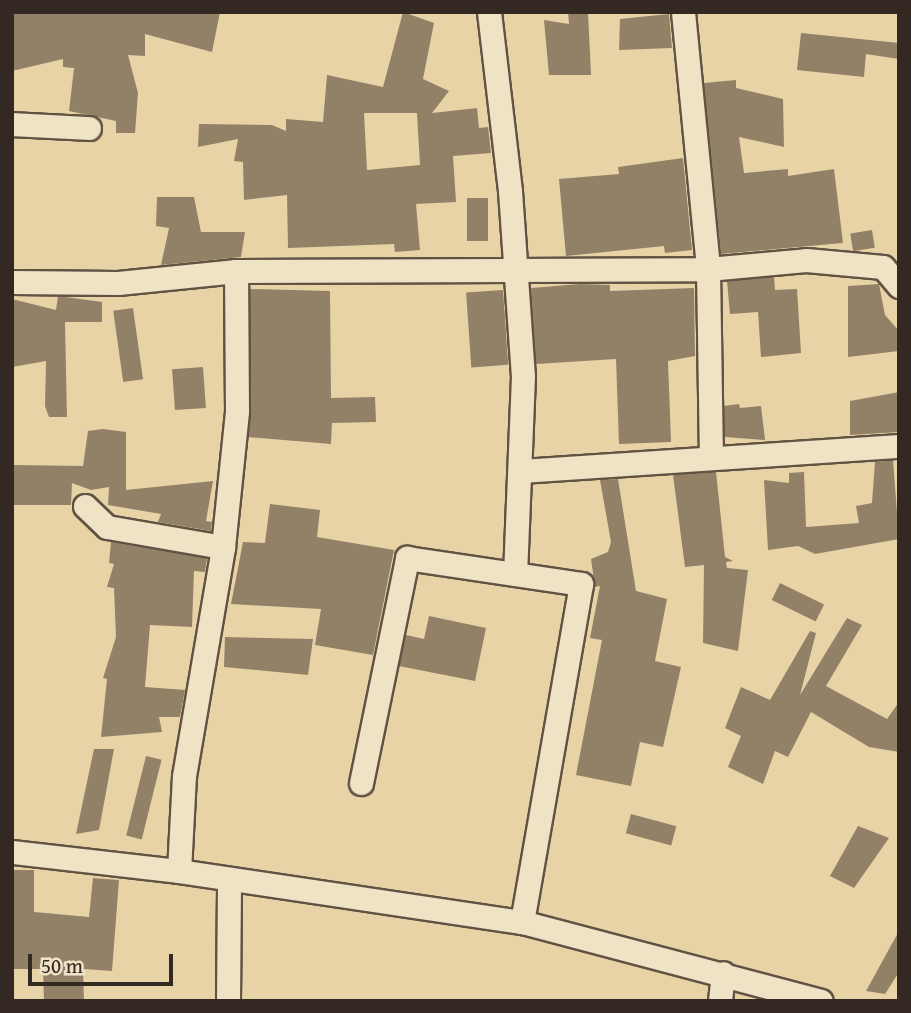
<!DOCTYPE html>
<html>
<head>
<meta charset="utf-8">
<style>
	body { margin:0 }
	#map { position:relative; width:911px; height:1013px; overflow:hidden; background:#e8d3a6; font-family:"Gentium Book Plus",serif }
	div>[style] { position:absolute }
	[style*='--x'] { left:calc(var(--x)*1px); top:calc(var(--y)*1px); width:calc(var(--w)*1px); rotate:calc(var(--a)*1deg) }
	.building>* { inset:0; background:#928167; transform-origin:0 0 }
	.roads { filter:drop-shadow(2px 0 #615344) drop-shadow(-2px 0 #615344) drop-shadow(0 2px #615344) drop-shadow(0 -2px #615344) }
	.street>* { height:23px; margin:-11.5px; padding:0 11.5px; transform-origin:11.5px; border-radius:11.5px; background:#f0e2c5 }
	span { translate:-50% -50%; white-space:nowrap; text-align:center; line-height:1.15; -webkit-text-stroke:5px #f0e2c5; paint-order:stroke }
	.frame { position:absolute; inset:0; border:14px solid #342823; pointer-events:none }
	.scale { position:absolute; left:28px; top:954px; width:145px; height:32px; box-sizing:border-box; border:4px solid #342823; border-top:0; padding-left:9px; font-size:21px; line-height:24px; white-space:nowrap; color:#342823; -webkit-text-stroke:5px #f0e2c5; paint-order:stroke }
</style>
</head>
<body>
<div id="map">
	<div class="building">
		<i style="clip-path:polygon(12px 12px,220px 12px,212px 52px,145px 34px,145px 56px,128px 55px,138px 93px,135px 133px,116px 133px,116px 121px,69px 111px,74px 68px,63px 67px,63px 59px,12px 71px)"></i>
		<i style="clip-path:polygon(evenodd,403px 12px,434px 23px,423px 79px,449px 91px,432px 113px,477px 108px,479px 128px,488px 127px,491px 153px,453px 156px,456px 202px,416px 204px,420px 250px,395px 252px,394px 244px,288px 248px,287px 195px,244px 200px,243px 162px,234px 161px,238px 139px,198px 147px,199px 124px,272px 125px,286px 131px,286px 119px,323px 122px,327px 75px,383px 87px,403px 12px,364px 113px,417px 113px,420px 165px,367px 170px,364px 113px)"></i>
		<i style="clip-path:polygon(568px 12px,588px 12px,591px 75px,549px 75px,544px 20px,569px 24px)"></i>
		<i style="clip-path:polygon(669px 14px,672px 48px,619px 50px,620px 19px)"></i>
		<i style="clip-path:polygon(801px 33px,899px 43px,899px 59px,866px 54px,864px 77px,797px 70px)"></i>
		<i style="clip-path:polygon(736px 80px,736px 88px,783px 99px,784px 147px,739px 137px,744px 173px,788px 169px,788px 176px,834px 169px,843px 243px,721px 254px,704px 83px)"></i>
		<i style="clip-path:polygon(683px 158px,692px 250px,665px 253px,664px 246px,566px 256px,559px 179px,619px 174px,618px 167px)"></i>
		<i style="clip-path:polygon(157px 197px,194px 197px,201px 232px,245px 232px,241px 257px,161px 265px,169px 228px,156px 226px)"></i>
		<i style="left:467px;top:198px;width:21px;height:43px"></i>
		<i style="left:872px;top:230px;width:18px;height:22px;rotate:81deg"></i>
		<i style="clip-path:polygon(774px 277px,775px 290px,797px 289px,801px 353px,761px 357px,758px 312px,730px 314px,727px 281px)"></i>
		<i style="clip-path:polygon(580px 284px,610px 285px,610px 291px,694px 288px,695px 356px,668px 361px,671px 442px,619px 444px,616px 359px,536px 364px,531px 288px)"></i>
		<i style="clip-path:polygon(879px 284px,885px 315px,899px 331px,899px 351px,848px 357px,848px 286px)"></i>
		<i style="clip-path:polygon(250px 289px,330px 291px,331px 398px,375px 397px,376px 422px,332px 423px,331px 444px,248px 437px)"></i>
		<i style="left:503px;top:290px;width:75px;height:37px;rotate:86deg"></i>
		<i style="clip-path:polygon(58px 296px,102px 302px,102px 322px,65px 322px,67px 417px,49px 417px,45px 406px,46px 361px,12px 367px,12px 299px,56px 310px)"></i>
		<i style="left:133px;top:308px;width:72px;height:20px;rotate:82deg"></i>
		<i style="left:203px;top:367px;width:41px;height:31px;rotate:86deg"></i>
		<i style="clip-path:polygon(899px 392px,899px 432px,850px 435px,850px 401px)"></i>
		<i style="clip-path:polygon(739px 404px,740px 408px,761px 406px,765px 440px,725px 437px,724px 406px)"></i>
		<i style="clip-path:polygon(103px 429px,126px 432px,126px 490px,213px 481px,206px 521px,212px 522px,211px 531px,158px 522px,161px 514px,108px 505px,109px 487px,91px 490px,72px 483px,71px 505px,12px 505px,12px 465px,83px 466px,88px 431px)"></i>
		<i style="clip-path:polygon(893px 460px,899px 539px,815px 554px,798px 546px,768px 550px,764px 480px,789px 483px,789px 473px,804px 472px,806px 527px,859px 523px,856px 506px,872px 503px,875px 462px)"></i>
		<i style="clip-path:polygon(716px 472px,725px 557px,733px 561px,726px 562px,727px 568px,748px 570px,738px 651px,703px 643px,704px 565px,685px 567px,673px 475px)"></i>
		<i style="clip-path:polygon(618px 479px,636px 591px,667px 599px,655px 661px,681px 667px,663px 747px,640px 742px,631px 786px,576px 775px,602px 640px,590px 638px,600px 586px,595px 587px,591px 559px,608px 552px,611px 542px,600px 480px)"></i>
		<i style="clip-path:polygon(270px 504px,320px 510px,317px 537px,394px 550px,373px 655px,315px 645px,321px 609px,231px 604px,243px 542px,265px 543px)"></i>
		<i style="clip-path:polygon(111px 542px,207px 558px,205px 572px,194px 571px,192px 627px,150px 625px,145px 687px,185px 690px,180px 717px,159px 717px,162px 732px,101px 737px,107px 679px,103px 678px,116px 637px,114px 588px,107px 587px,114px 564px,109px 563px)"></i>
		<i style="left:780px;top:583px;width:49px;height:19px;rotate:26deg"></i>
		<i style="clip-path:polygon(429px 616px,486px 628px,475px 681px,399px 666px,406px 635px,424px 639px)"></i>
		<i style="clip-path:polygon(847px 618px,862px 625px,826px 686px,887px 719px,899px 702px,899px 752px,869px 747px,811px 712px,788px 757px,775px 751px,763px 784px,728px 767px,741px 736px,725px 728px,741px 687px,770px 700px,810px 631px,816px 633px,800px 695px)"></i>
		<i style="clip-path:polygon(225px 637px,313px 639px,308px 675px,224px 667px)"></i>
		<i style="clip-path:polygon(94px 749px,114px 749px,99px 830px,76px 834px)"></i>
		<i style="left:146px;top:756px;width:16px;height:82px;rotate:14deg"></i>
		<i style="left:631px;top:814px;width:47px;height:20px;rotate:15deg"></i>
		<i style="clip-path:polygon(858px 826px,889px 838px,854px 888px,830px 876px)"></i>
		<i style="clip-path:polygon(12px 870px,34px 870px,34px 912px,89px 917px,93px 878px,119px 880px,112px 971px,83px 969px,84px 1001px,44px 1001px,43px 969px,12px 969px)"></i>
		<i style="clip-path:polygon(899px 931px,899px 972px,885px 994px,866px 991px)"></i>
	</div>
	<div class="roads">
		<div class="street">
			<i style="--x:489;--y:12;--w:180;--a:83.3"></i>
			<i style="--x:510;--y:191;--w:185;--a:86"></i>
			<i style="--x:523;--y:376;--w:198;--a:92.3"></i>
			<i style="--x:683;--y:12;--w:258;--a:84.4"></i>
			<i style="--x:708;--y:269;--w:188;--a:89.1"></i>
			<i style="--x:12;--y:124;--w:77;--a:3"></i>
			<i style="--x:12;--y:282;--w:106;--a:0.5"></i>
			<i style="--x:118;--y:283;--w:119;--a:-5.8"></i>
			<i style="--x:236;--y:271;--w:472;--a:-0.2"></i>
			<i style="--x:708;--y:269;--w:98;--a:-5.2"></i>
			<i style="--x:806;--y:260;--w:77;--a:5.2"></i>
			<i style="--x:883;--y:267;--w:25;--a:50"></i>
			<i style="--x:521;--y:471;--w:379;--a:-3.8"></i>
			<i style="--x:85;--y:506;--w:30;--a:44"></i>
			<i style="--x:107;--y:527;--w:118;--a:9.8"></i>
			<i style="--x:361;--y:783;--w:230;--a:-78.4"></i>
			<i style="--x:407;--y:558;--w:176;--a:8.5"></i>
			<i style="--x:581;--y:584;--w:343;--a:99.9"></i>
			<i style="--x:12;--y:852;--w:168;--a:6.5"></i>
			<i style="--x:179;--y:871;--w:347;--a:8.5"></i>
			<i style="--x:522;--y:922;--w:309;--a:14.8"></i>
			<i style="--x:179;--y:871;--w:95;--a:-87"></i>
			<i style="--x:184;--y:776;--w:232;--a:-80.3"></i>
			<i style="--x:223;--y:547;--w:137;--a:-84.1"></i>
			<i style="--x:237;--y:411;--w:140;--a:-90.4"></i>
			<i style="--x:228;--y:1001;--w:121;--a:-89.5"></i>
			<i style="--x:720;--y:1001;--w:28;--a:-84"></i>
		</div>
	</div>
	<div class="frame"></div>
	<div class="scale">50 m</div>
</div>
</body>
</html>
